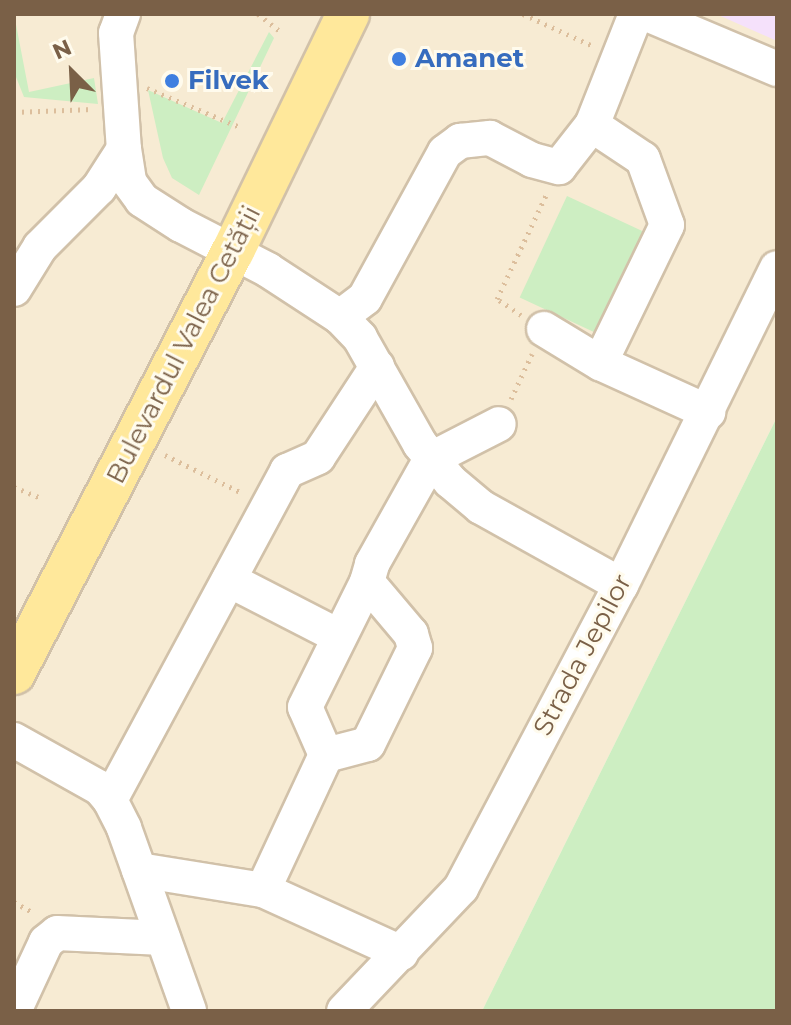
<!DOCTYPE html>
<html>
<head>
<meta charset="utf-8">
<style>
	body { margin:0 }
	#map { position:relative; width:791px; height:1025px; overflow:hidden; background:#fef8e5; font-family:Montserrat,sans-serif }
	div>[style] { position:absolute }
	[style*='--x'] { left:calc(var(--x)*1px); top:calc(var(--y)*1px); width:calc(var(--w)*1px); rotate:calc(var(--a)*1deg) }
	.residential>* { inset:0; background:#f7ebd3 }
	.education>* { inset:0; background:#f5e1fb }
	.green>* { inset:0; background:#cdeec2; transform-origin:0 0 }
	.path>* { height:5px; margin-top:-2.5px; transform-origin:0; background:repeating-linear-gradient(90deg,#dcbe9c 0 2px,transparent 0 8px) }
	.roads { filter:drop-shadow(2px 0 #d1c1a9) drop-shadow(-2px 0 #d1c1a9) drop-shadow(0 2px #d1c1a9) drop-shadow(0 -2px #d1c1a9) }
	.minor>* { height:34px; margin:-17px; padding:0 17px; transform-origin:17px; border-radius:17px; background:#fff }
	.major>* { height:42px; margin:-21px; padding:0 21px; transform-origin:21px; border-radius:21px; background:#ffe89b }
	.dots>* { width:22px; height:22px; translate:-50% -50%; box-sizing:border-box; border:4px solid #fffbed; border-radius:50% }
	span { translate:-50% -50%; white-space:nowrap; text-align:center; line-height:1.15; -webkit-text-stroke:6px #fffbed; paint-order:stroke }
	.shop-label { font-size:26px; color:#366cbe; font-weight:700 }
	.left { translate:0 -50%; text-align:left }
	.street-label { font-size:26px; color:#7a6047 }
	.frame { position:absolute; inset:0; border:16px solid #7a6047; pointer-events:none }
	.north { position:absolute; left:32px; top:32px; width:80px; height:80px; -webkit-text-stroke:6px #fffbed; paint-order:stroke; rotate:336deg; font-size:22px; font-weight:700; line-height:32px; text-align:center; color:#7a6047 }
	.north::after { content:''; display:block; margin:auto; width:28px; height:36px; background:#7a6047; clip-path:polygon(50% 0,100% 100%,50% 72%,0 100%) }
</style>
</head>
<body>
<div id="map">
	<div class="residential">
		<i style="clip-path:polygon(14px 14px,777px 14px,777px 417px,482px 1011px,14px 1011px)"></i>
	</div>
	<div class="education">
		<i style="clip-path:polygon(716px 14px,777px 14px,777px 41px)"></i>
	</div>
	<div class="green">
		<i style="clip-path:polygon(14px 14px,29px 92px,94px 78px,98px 104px,24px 97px,14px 72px)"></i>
		<i style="clip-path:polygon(269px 32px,274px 38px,199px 195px,172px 178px,163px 158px,148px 90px,222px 123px)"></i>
		<i style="left:567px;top:196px;width:86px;height:112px;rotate:25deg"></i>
		<i style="clip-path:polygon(777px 417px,777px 1011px,482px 1011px)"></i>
	</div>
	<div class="path">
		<i style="--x:258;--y:14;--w:29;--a:38"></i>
		<i style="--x:523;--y:14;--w:77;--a:24.6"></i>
		<i style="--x:147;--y:88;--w:101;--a:22.8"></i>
		<i style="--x:14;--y:112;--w:79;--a:-2.2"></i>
		<i style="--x:521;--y:315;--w:29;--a:-146"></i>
		<i style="--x:497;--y:299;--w:117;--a:-64.7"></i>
		<i style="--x:511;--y:399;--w:50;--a:-65"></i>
		<i style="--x:165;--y:455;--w:86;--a:26.3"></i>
		<i style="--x:14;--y:487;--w:31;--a:22"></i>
		<i style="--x:14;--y:902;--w:23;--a:29"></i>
	</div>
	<div class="roads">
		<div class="minor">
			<i style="--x:123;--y:14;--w:20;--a:110"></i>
			<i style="--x:116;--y:33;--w:116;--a:86.1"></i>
			<i style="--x:124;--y:149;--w:33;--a:81"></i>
			<i style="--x:129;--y:182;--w:22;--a:54"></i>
			<i style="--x:142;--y:200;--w:46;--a:32.7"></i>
			<i style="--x:181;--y:225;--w:98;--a:27.3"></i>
			<i style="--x:268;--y:270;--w:86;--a:33.1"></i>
			<i style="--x:340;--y:317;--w:29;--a:46"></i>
			<i style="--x:360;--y:338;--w:122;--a:60.5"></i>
			<i style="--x:420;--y:444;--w:48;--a:51"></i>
			<i style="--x:450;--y:481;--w:40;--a:40"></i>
			<i style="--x:481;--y:507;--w:160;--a:29.1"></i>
			<i style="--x:636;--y:14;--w:119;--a:111.6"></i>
			<i style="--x:592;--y:125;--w:61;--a:33.7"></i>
			<i style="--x:643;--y:159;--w:70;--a:70"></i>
			<i style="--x:667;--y:225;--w:153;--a:115.9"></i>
			<i style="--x:600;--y:363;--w:119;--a:24.4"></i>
			<i style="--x:647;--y:14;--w:141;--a:22.9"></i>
			<i style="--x:14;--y:289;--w:49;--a:-58.2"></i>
			<i style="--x:40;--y:247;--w:83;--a:-45"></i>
			<i style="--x:99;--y:188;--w:46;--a:-57.3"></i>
			<i style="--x:340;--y:317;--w:31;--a:-37"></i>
			<i style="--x:365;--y:298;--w:166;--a:-61.3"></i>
			<i style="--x:445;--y:152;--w:19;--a:-36"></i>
			<i style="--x:460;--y:141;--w:30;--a:-6"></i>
			<i style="--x:490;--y:138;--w:47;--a:27.6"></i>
			<i style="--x:532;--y:160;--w:28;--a:15"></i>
			<i style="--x:559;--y:167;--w:53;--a:-51.8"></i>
			<i style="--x:544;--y:329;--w:66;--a:31.3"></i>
			<i style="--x:229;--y:580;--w:123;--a:27.2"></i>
			<i style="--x:14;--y:740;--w:98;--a:29.2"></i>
			<i style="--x:100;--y:788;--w:16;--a:50"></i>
			<i style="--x:110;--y:800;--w:31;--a:63"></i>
			<i style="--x:124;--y:828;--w:194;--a:70.4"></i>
			<i style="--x:326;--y:755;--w:52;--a:-113.6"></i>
			<i style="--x:305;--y:707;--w:140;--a:-63.6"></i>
			<i style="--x:367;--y:582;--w:19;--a:-74"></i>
			<i style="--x:372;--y:564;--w:120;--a:-60.7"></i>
			<i style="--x:431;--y:459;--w:76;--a:-27.2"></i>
			<i style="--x:110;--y:800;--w:374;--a:-61.7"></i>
			<i style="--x:287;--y:471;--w:34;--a:-24"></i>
			<i style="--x:318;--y:457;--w:108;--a:-56.8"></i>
			<i style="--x:139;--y:870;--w:126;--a:9.2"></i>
			<i style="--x:263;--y:890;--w:152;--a:24.5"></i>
			<i style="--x:263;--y:890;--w:149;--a:-65"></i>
			<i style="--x:326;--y:755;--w:43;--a:-14.7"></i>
			<i style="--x:368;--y:744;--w:107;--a:-63.9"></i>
			<i style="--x:415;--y:648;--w:15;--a:-106"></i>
			<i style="--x:411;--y:634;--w:68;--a:-130.2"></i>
			<i style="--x:14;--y:1011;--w:76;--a:-65.1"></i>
			<i style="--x:46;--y:942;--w:14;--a:-39"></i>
			<i style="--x:57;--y:933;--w:106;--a:2.7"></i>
			<i style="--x:344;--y:1011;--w:170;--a:-46.4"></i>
			<i style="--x:461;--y:888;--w:343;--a:-62.2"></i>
			<i style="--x:621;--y:585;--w:353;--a:-63.8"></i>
		</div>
		<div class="major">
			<i style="--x:14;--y:673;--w:475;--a:-62.6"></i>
			<i style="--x:233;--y:251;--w:263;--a:-64.1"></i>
		</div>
	</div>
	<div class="dots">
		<i style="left:399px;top:59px;background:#3f7fe0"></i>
		<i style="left:172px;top:81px;background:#3f7fe0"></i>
	</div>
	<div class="shop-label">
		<span class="left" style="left:415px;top:59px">Amanet</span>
		<span class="left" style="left:188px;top:81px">Filvek</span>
	</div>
	<div class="street-label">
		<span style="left:184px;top:345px;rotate:-63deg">Bulevardul Valea Cetății</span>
		<span style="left:583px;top:655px;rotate:-62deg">Strada Jepilor</span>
	</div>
	<div class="frame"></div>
	<div class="north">N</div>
</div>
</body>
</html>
